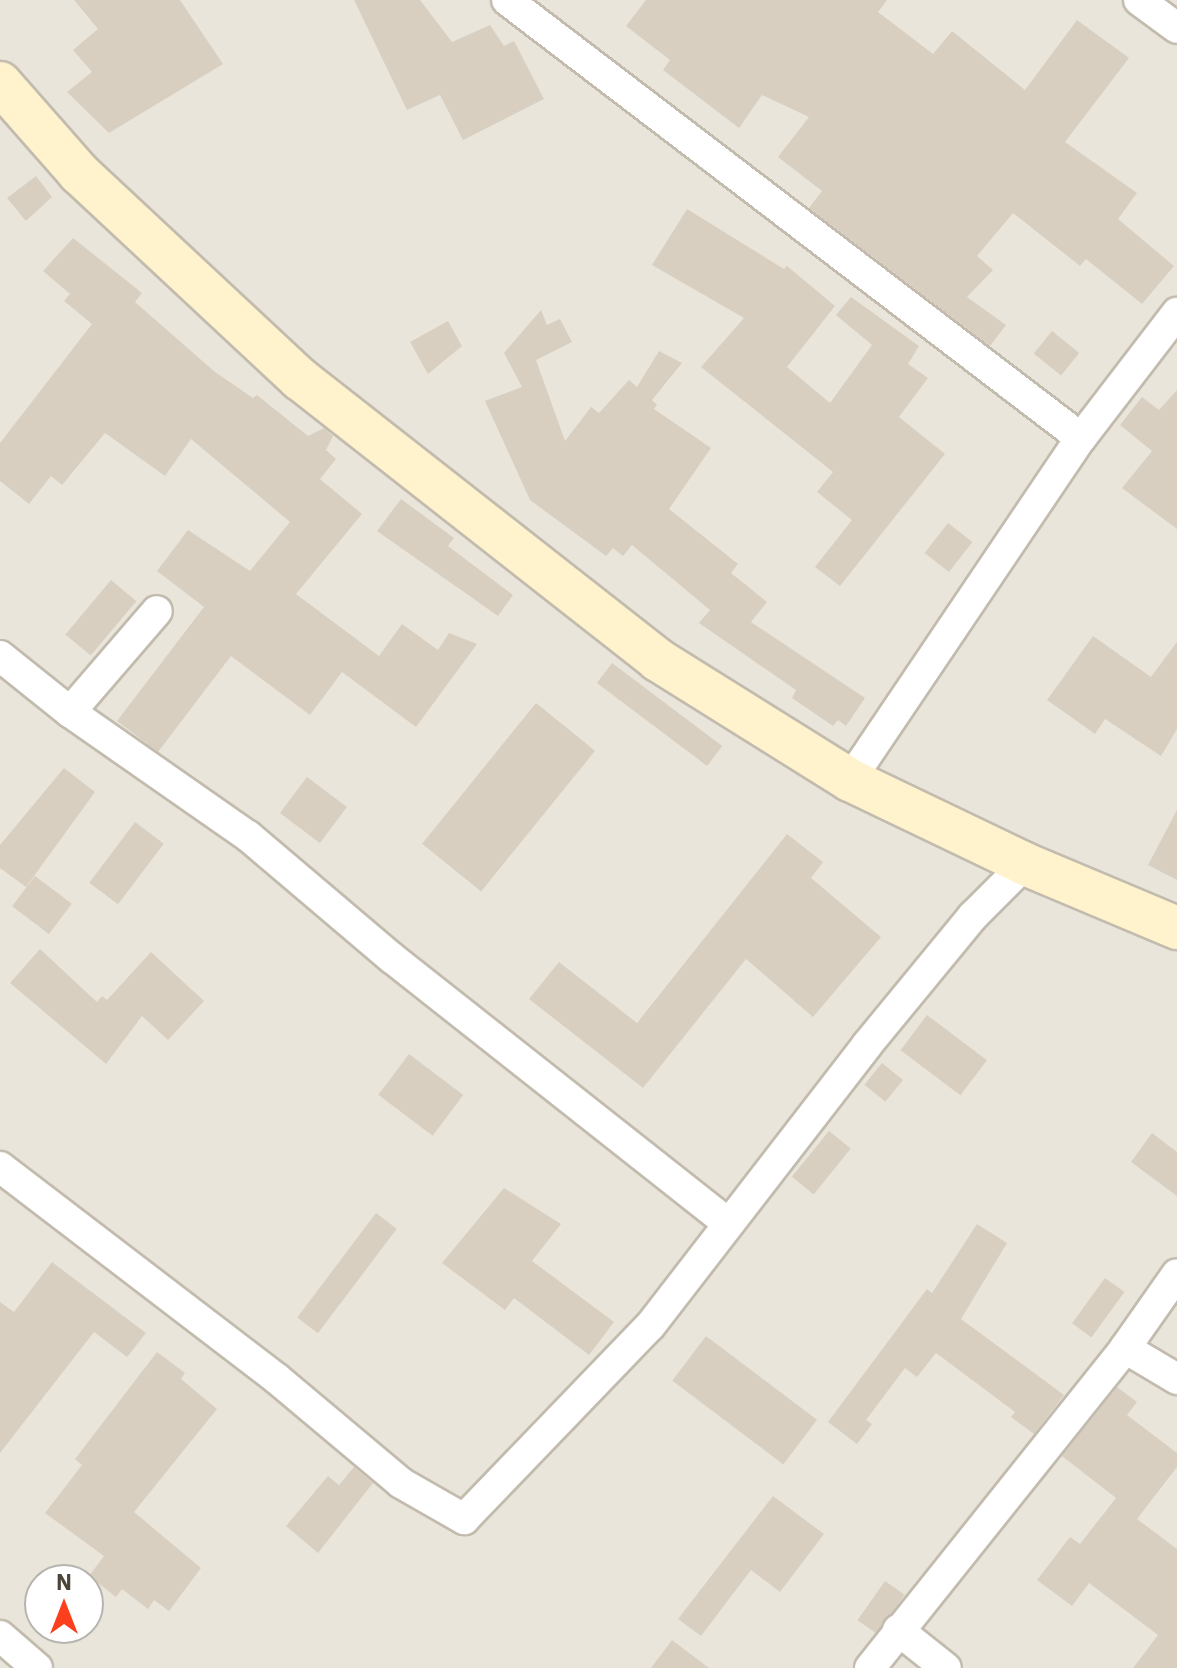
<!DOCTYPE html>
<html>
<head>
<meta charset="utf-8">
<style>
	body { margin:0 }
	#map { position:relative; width:1177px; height:1668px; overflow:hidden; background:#f6f3ec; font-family:"IBM Plex Sans",sans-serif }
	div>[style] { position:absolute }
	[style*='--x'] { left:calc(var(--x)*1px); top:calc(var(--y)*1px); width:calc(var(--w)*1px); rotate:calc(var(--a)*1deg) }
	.residential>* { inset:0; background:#eae5da }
	.building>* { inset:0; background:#d8cfc1; transform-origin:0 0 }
	.roads { filter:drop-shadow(2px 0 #c2bbae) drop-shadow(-2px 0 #c2bbae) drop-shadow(0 2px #c2bbae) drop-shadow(0 -2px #c2bbae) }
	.street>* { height:30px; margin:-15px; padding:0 15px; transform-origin:15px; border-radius:15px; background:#fff }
	.secondary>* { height:42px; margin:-21px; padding:0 21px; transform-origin:21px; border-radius:21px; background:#fff3cd }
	span { translate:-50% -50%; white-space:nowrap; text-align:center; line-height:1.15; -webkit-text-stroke:8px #fff; paint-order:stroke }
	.north { position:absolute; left:24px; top:1564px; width:80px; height:80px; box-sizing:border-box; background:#fff; border:2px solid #b7b4b0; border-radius:50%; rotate:0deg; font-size:22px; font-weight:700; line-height:32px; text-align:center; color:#4b4439 }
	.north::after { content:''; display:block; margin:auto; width:28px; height:36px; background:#fc3f1d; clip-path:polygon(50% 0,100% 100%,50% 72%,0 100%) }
</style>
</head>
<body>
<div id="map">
	<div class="residential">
		<i style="clip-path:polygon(evenodd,0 0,1177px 0,1177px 1668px,0 1668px,0 0,40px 1580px,88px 1580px,88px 1628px,40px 1628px,40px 1580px)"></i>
	</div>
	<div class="building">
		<i style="clip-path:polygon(74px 0,180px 0,223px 64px,109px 133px,67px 92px,92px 72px,73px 50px,98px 29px)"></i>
		<i style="clip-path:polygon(354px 0,420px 0,452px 42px,490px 25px,504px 46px,514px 41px,544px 99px,463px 140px,440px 95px,407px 110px)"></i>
		<i style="clip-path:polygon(646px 0,887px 0,878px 12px,933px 54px,952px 31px,1025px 90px,1077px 20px,1129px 58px,1065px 142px,1137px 193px,1118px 219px,1174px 266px,1142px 304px,1086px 259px,1080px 266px,1013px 213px,977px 256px,993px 270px,967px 297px,1006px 325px,990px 346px,809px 208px,822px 191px,778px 157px,809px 117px,762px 95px,739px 128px,663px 70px,670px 60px,626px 26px)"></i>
		<i style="clip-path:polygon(36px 176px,52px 197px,26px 221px,7px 198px)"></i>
		<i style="clip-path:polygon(687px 209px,784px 269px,787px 266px,835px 306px,787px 367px,830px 403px,872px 345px,836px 315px,851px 297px,919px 346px,908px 364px,928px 378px,899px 417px,945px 454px,840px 586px,815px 567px,852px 520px,817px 492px,833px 472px,701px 367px,744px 318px,652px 265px)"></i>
		<i style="clip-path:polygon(73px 238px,142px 293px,135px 302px,215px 372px,253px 398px,257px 395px,308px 436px,324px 428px,333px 436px,326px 450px,336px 459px,320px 479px,362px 514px,296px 594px,379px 656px,402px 624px,438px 650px,449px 633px,477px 644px,416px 727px,342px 672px,310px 715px,231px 656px,158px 752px,117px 721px,204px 607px,157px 571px,188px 530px,250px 571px,290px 522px,191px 439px,165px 476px,105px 433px,62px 485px,51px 476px,29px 504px,0 481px,0 443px,92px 324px,64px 301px,70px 294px,43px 271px)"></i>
		<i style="clip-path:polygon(541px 310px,547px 325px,560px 319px,572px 342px,536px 360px,565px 441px,591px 407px,599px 413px,629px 380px,637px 387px,659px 351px,682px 363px,652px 400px,657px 405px,654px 409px,711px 448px,669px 509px,738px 564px,731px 573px,767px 602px,751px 622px,865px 698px,846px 726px,838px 720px,833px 726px,792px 698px,796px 690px,699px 623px,710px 610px,632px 545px,623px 556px,613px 548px,606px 556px,530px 500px,485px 401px,522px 387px,504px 353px)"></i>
		<i style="clip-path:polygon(448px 321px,462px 346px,428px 374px,410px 342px)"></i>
		<i style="left:1052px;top:331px;width:35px;height:29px;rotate:39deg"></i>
		<i style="clip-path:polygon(1177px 390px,1177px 529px,1122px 488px,1152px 451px,1120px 425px,1142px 397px,1159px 410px)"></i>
		<i style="clip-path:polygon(401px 499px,454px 538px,448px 546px,513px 595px,498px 616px,377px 531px)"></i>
		<i style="left:948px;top:523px;width:31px;height:38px;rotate:38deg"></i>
		<i style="left:111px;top:580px;width:33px;height:71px;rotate:40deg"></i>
		<i style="clip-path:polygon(1093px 636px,1151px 677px,1177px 642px,1177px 729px,1161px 756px,1105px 719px,1095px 734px,1047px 700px)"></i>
		<i style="left:612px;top:663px;width:138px;height:25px;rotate:37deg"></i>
		<i style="left:536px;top:703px;width:76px;height:181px;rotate:39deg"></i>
		<i style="clip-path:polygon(64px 768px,95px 792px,26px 887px,0 868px,0 845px)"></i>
		<i style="left:307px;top:777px;width:50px;height:45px;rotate:37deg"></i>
		<i style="clip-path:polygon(1177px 810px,1177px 880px,1148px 865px)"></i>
		<i style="left:135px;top:822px;width:36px;height:76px;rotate:37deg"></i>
		<i style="clip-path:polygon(787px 834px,823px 862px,811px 878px,881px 937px,813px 1017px,746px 959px,643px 1088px,529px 999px,559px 962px,637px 1023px)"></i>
		<i style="left:35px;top:876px;width:46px;height:38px;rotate:37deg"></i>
		<i style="clip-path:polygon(40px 949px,97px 1002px,102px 996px,107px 1000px,151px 952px,204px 1001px,168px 1040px,142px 1016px,106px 1064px,10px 983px)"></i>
		<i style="left:927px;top:1015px;width:75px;height:44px;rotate:37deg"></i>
		<i style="left:409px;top:1054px;width:68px;height:51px;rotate:37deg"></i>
		<i style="left:882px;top:1063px;width:27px;height:28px;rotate:39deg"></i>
		<i style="left:829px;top:1131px;width:28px;height:59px;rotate:39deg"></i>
		<i style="clip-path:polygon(1152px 1133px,1177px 1152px,1177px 1196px,1131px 1162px)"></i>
		<i style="clip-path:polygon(504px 1188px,561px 1224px,532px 1261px,614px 1322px,589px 1355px,514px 1298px,505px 1310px,442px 1263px)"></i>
		<i style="left:376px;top:1213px;width:26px;height:131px;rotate:37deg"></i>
		<i style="clip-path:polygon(977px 1224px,1007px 1243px,961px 1319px,1064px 1395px,1034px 1434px,1011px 1417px,1015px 1412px,936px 1353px,917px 1377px,905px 1368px,866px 1420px,872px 1424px,857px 1444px,828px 1422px,927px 1289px,932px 1293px)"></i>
		<i style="clip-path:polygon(52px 1262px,146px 1333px,127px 1357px,94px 1332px,0 1453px,0 1302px,14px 1312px)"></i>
		<i style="left:1105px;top:1278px;width:24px;height:56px;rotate:36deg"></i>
		<i style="left:706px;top:1336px;width:139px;height:56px;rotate:37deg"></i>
		<i style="clip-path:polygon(157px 1352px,185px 1373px,181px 1379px,217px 1409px,134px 1512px,201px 1568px,169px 1611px,154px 1600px,148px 1609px,122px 1589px,116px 1597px,89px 1576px,104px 1556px,45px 1513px,82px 1465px,75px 1459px)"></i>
		<i style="clip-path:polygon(1117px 1387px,1137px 1402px,1127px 1415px,1177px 1453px,1177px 1467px,1137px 1519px,1177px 1549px,1177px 1668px,1133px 1668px,1158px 1635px,1089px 1583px,1072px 1606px,1037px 1580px,1070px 1537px,1080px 1544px,1116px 1498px,1062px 1456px)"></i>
		<i style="clip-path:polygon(354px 1467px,373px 1483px,318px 1553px,286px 1526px,328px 1476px,339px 1485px)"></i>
		<i style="clip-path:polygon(773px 1496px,824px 1534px,780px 1592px,751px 1570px,701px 1636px,678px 1619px)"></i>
		<i style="left:885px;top:1581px;width:24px;height:48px;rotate:35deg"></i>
		<i style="clip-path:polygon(672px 1640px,709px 1668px,651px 1668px)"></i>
	</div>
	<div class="roads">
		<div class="street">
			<i style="--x:507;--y:0;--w:722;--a:37.35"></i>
			<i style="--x:1139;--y:0;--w:47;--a:36.4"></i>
			<i style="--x:0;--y:656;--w:90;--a:38.7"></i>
			<i style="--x:70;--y:712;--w:133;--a:-49.3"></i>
			<i style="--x:70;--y:712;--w:217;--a:34.9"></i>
			<i style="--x:248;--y:836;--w:189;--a:40.3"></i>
			<i style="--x:392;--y:958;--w:426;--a:38.3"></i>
			<i style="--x:850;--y:780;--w:413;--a:-56"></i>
			<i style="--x:1081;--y:438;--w:158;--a:-52.5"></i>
			<i style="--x:0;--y:1167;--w:347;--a:37.4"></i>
			<i style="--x:276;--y:1378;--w:163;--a:40"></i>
			<i style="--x:401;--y:1483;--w:73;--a:29.7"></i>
			<i style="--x:464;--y:1519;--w:268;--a:-46.1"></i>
			<i style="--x:650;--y:1326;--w:355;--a:-52.3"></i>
			<i style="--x:867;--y:1045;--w:167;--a:-50.6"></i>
			<i style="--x:973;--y:916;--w:74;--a:-45"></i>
			<i style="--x:1125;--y:1348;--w:61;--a:30.8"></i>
			<i style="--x:898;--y:1630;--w:61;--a:38.4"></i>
			<i style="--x:0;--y:1636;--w:49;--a:40.9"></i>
			<i style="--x:870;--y:1668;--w:409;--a:-51.4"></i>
			<i style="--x:1125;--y:1348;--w:90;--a:-54.9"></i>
		</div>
		<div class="secondary">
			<i style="--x:0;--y:83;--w:120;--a:48.7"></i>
			<i style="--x:79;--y:173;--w:302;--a:43"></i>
			<i style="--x:300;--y:379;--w:455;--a:38.1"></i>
			<i style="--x:658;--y:660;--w:226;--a:32"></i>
			<i style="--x:850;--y:780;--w:194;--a:25.6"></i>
			<i style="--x:1025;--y:864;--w:165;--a:22.8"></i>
		</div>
	</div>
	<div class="north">N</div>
</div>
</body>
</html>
